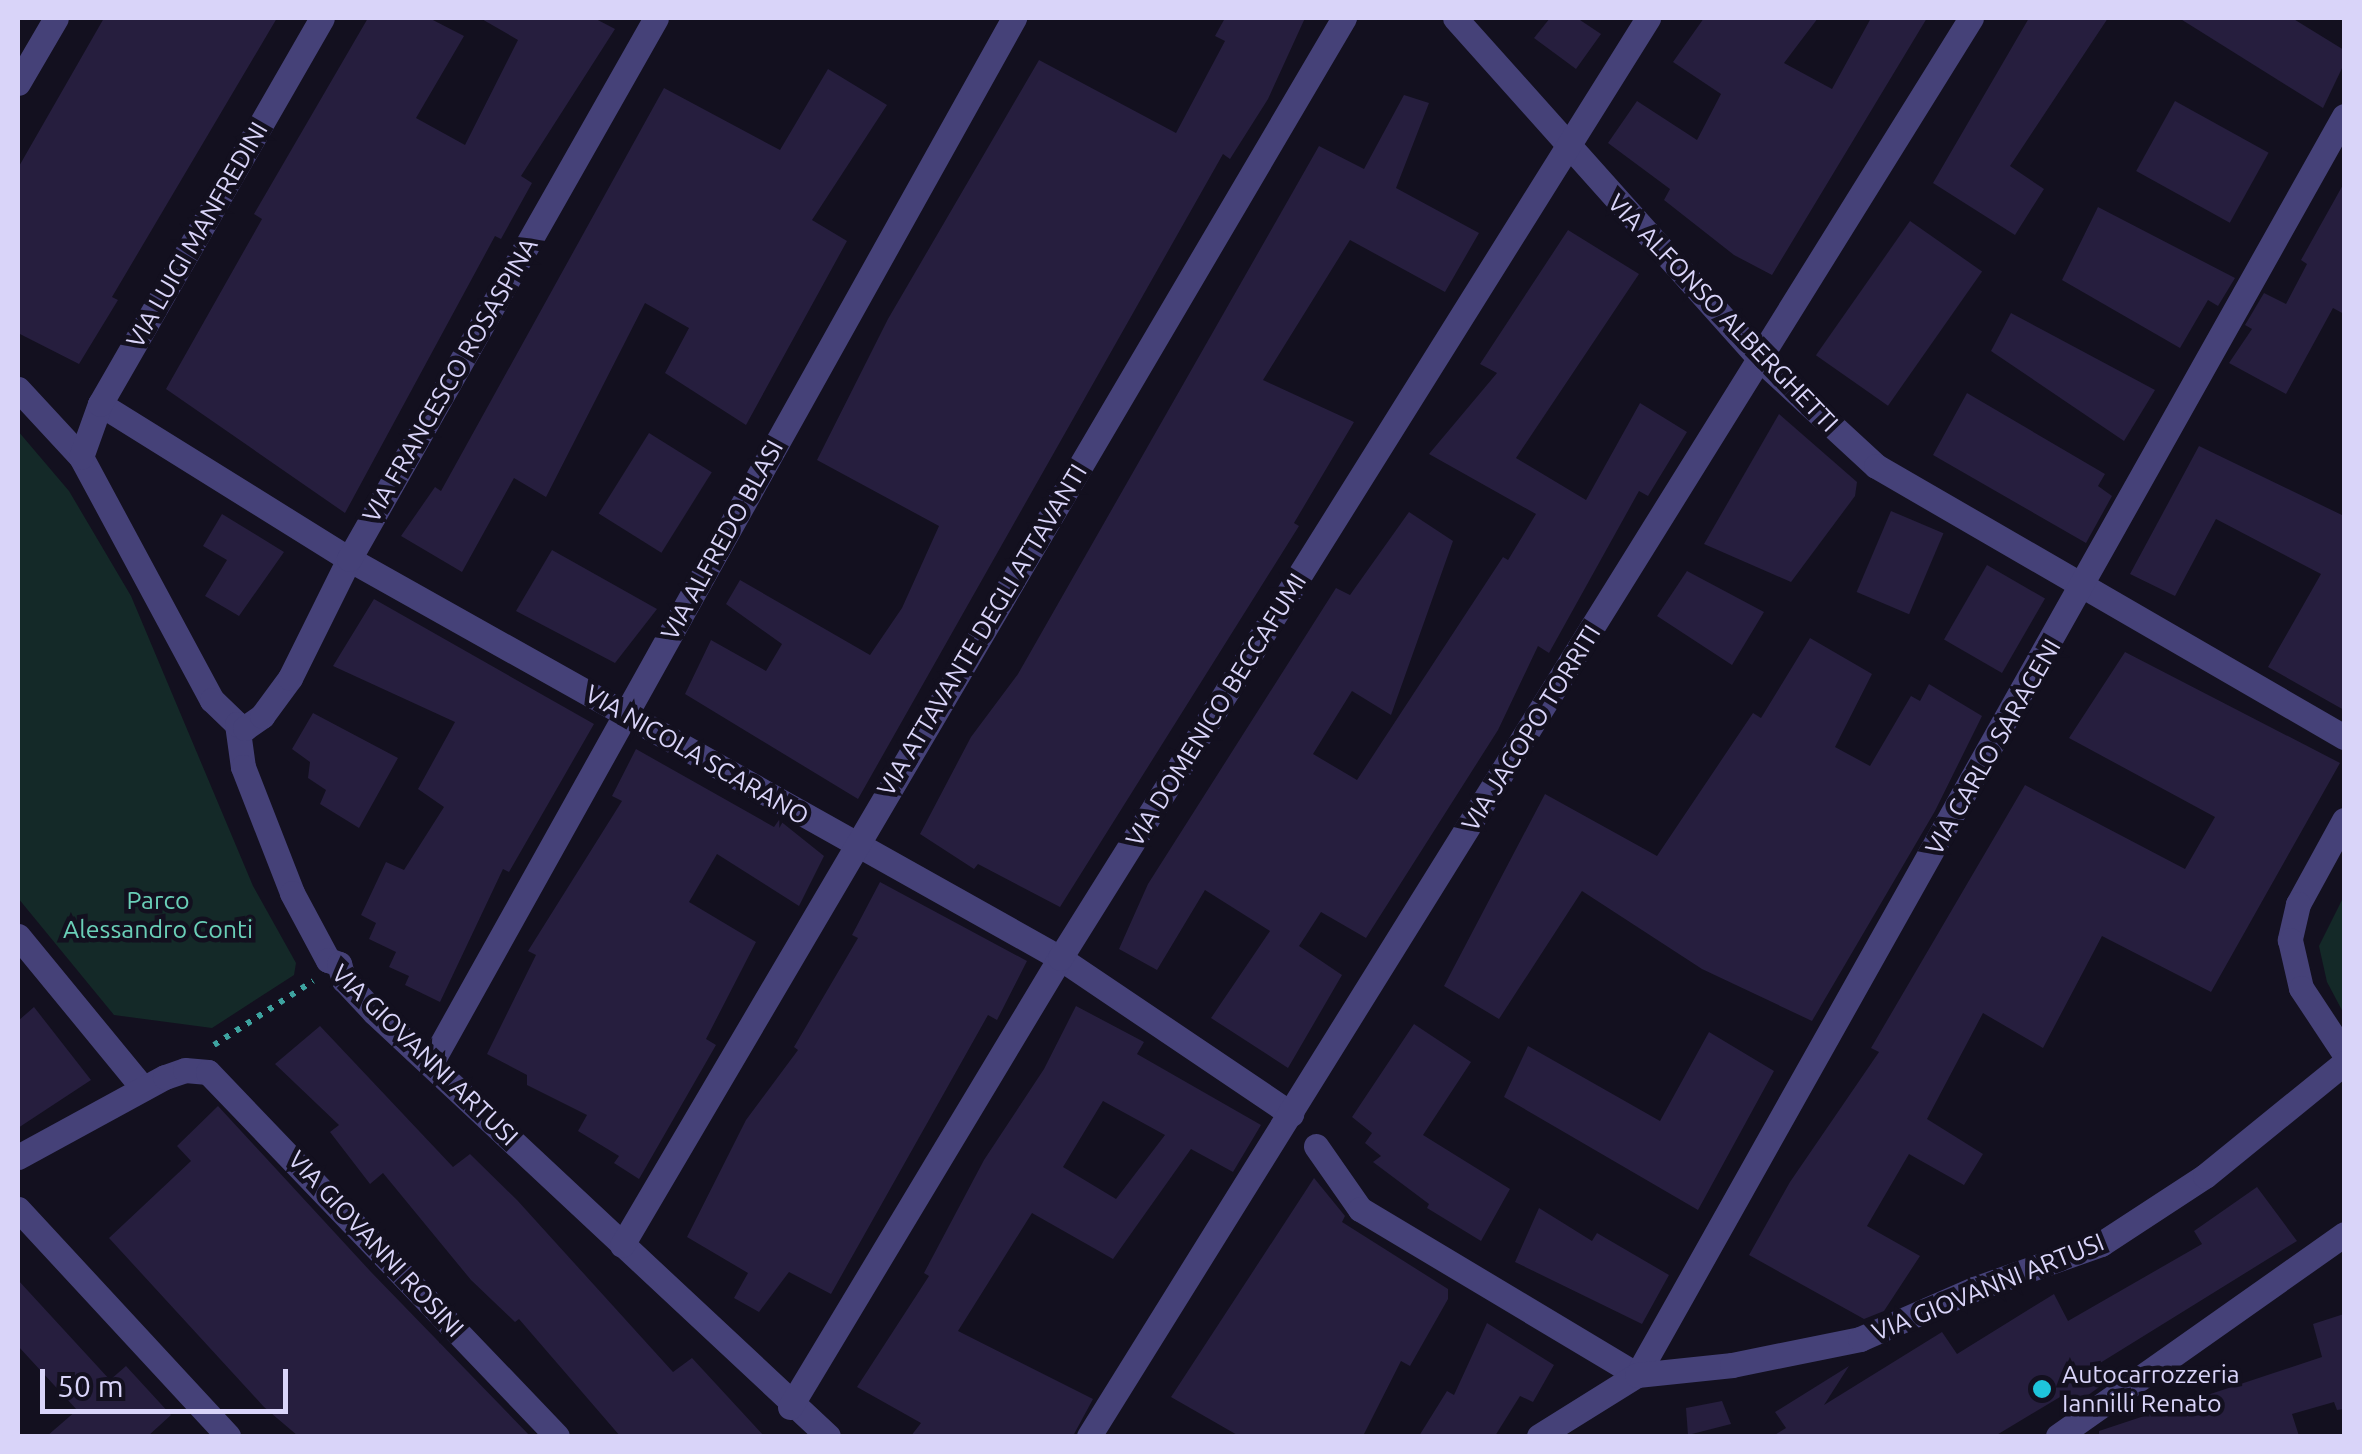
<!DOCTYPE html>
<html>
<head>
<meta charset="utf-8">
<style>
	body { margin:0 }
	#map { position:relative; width:2362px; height:1454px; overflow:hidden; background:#13101f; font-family:Ubuntu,sans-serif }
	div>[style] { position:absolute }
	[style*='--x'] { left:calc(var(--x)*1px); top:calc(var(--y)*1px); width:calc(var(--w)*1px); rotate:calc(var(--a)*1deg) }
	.green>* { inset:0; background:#142928 }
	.building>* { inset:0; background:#261e3e; transform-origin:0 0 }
	.path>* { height:6px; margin-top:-3px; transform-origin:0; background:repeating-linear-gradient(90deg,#3ea3a0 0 5px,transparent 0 13px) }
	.minor>* { height:25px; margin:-12.5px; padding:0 12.5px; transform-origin:12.5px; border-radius:12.5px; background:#454178 }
	.dots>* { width:28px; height:28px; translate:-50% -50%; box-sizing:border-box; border:5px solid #13101f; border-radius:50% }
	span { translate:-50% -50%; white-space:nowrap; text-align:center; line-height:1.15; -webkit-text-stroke:9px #13101f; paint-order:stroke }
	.street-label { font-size:25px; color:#d9d4f9 }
	.park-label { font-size:25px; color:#6acfb8 }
	.poi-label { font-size:25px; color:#d9d4f9 }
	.left { translate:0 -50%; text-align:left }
	.frame { position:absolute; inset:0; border:20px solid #d9d4f9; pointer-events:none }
	.scale { position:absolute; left:40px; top:1369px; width:248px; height:45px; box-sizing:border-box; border:5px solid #d9d4f9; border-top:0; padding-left:12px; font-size:30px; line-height:35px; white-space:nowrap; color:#d9d4f9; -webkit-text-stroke:8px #13101f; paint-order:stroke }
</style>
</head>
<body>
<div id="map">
	<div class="green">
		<i style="clip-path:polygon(18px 431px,69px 491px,131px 596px,253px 886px,296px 963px,294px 975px,212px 1028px,114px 1015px,18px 898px)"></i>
		<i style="clip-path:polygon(2344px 896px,2344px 1014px,2327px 982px,2319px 946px)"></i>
	</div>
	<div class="building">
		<i style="clip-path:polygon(104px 18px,277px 18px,112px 297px,118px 300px,79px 364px,18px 333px,18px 168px)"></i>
		<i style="clip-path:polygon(368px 18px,429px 18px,464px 36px,416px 118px,465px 145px,518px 40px,480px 18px,594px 18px,615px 29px,521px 176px,532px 183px,501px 239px,495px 236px,345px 513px,166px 389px,262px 219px,254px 214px)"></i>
		<i style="clip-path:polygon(1225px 18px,1305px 18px,1268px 99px,1230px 159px,1223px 154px,858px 799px,685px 694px,711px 640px,766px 671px,782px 644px,726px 604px,740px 580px,870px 655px,902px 608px,939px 526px,817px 460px,888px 319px,1039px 60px,1176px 133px,1225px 41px,1215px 36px)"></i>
		<i style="clip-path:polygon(1550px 18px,1577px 18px,1601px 34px,1576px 69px,1534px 38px)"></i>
		<i style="clip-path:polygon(1704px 18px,1818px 18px,1784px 63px,1832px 89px,1871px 18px,1927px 18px,1772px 275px,1734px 255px,1664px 200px,1670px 189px,1608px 143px,1637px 101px,1697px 140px,1721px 94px,1673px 62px)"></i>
		<i style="clip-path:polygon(2029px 18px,2108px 18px,2010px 166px,2044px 189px,2015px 235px,1933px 183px)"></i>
		<i style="clip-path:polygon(2179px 18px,2292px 18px,2344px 50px,2344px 64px,2323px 108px)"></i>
		<i style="clip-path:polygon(828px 69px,887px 105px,812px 220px,847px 241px,746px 425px,665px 373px,689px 328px,645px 303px,546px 497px,514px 478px,462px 572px,401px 536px,435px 487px,441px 491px,664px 88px,780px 150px)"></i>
		<i style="clip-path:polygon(1404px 95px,1429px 103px,1396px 188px,1479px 233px,1445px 292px,1350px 240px,1263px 380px,1354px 422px,1294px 523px,1299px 526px,1060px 907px,978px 864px,974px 869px,920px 834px,971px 737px,1018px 674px,1319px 146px,1364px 169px)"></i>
		<i style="left:2175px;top:101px;width:107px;height:80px;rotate:29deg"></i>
		<i style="clip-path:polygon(2344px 183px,2344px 314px,2333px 308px,2286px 394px,2229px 363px,2252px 329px,2245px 325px,2264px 293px,2286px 304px,2307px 264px,2301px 260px)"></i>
		<i style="clip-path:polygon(2098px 207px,2235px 278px,2218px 306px,2208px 300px,2180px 348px,2062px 280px)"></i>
		<i style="left:1910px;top:221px;width:88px;height:164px;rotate:35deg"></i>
		<i style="clip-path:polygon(1568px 230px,1639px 274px,1516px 458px,1586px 500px,1640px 403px,1687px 432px,1648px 496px,1639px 491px,1549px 653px,1538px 646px,1498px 730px,1366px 938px,1321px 912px,1299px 946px,1342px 975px,1288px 1068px,1211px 1018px,1270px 931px,1205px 890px,1157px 970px,1119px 949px,1148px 884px,1336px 588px,1350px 595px,1409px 512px,1453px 541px,1391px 715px,1352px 691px,1313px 754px,1357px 780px,1503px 557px,1508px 560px,1536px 514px,1429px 454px,1497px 373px,1480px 364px)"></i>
		<i style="clip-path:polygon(2011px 313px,2155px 390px,2124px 441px,1991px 351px)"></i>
		<i style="clip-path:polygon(1967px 393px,2105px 474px,2098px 486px,2112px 496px,2086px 543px,1933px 455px)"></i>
		<i style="clip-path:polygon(1779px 414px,1857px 482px,1855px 496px,1791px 582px,1704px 544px)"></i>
		<i style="left:649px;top:433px;width:74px;height:95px;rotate:32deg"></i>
		<i style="clip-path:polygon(2199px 446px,2344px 516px,2344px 710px,2268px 667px,2321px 574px,2216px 519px,2175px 596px,2130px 574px)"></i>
		<i style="left:1891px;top:511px;width:57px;height:88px;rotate:23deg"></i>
		<i style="clip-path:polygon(222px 514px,284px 552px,239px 616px,205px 596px,227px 560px,203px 546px)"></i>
		<i style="clip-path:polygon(552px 550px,657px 609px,615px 663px,516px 611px)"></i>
		<i style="left:1987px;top:565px;width:67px;height:86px;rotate:30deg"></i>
		<i style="clip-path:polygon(1687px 571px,1764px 612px,1732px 665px,1657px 616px)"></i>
		<i style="clip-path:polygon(374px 599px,594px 724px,509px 872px,503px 869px,440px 1002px,405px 985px,409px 976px,389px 967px,396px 952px,369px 939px,376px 923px,361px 915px,386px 862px,404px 870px,444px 807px,418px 789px,455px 722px,333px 666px)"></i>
		<i style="clip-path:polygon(1810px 638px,1872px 674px,1835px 747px,1870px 766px,1911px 696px,1920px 701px,1929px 684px,1982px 716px,1935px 811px,1812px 1021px,1702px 969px,1582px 891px,1499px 1019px,1444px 986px,1545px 794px,1657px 856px,1753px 713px,1761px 718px)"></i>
		<i style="clip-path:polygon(2125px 652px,2340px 763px,2211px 992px,2102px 936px,2043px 1048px,1983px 1013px,1927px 1119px,1983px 1154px,1964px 1185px,1909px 1154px,1867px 1226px,1920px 1256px,1884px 1311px,1864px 1319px,1749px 1255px,1790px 1182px,1879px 1052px,1871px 1048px,2025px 785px,2185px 869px,2215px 817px,2069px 738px)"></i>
		<i style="clip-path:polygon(313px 713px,398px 758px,359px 828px,320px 804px,326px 790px,308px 778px,310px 762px,292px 749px)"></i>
		<i style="clip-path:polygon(636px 749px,774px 827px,779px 820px,824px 856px,799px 906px,717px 854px,689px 902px,756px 942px,706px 1039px,716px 1045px,639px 1179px,614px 1163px,619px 1156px,578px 1131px,587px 1115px,527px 1085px,527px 1075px,487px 1054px,536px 955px,528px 951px,622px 801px,612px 796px)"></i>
		<i style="clip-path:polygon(880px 882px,1027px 961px,997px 1020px,988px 1015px,831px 1294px,789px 1272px,759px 1312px,734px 1298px,748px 1273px,687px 1237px,746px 1120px,798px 1050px,794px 1047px,858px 938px,852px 935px)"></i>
		<i style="clip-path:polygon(evenodd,1076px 1006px,1144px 1042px,1137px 1054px,1261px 1125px,1233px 1172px,1191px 1149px,1113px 1259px,1032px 1213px,958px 1331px,1093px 1399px,1073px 1436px,911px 1436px,921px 1423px,857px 1387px,929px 1276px,924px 1273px,984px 1160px,1044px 1069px,1076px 1006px,1103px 1101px,1165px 1135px,1116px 1199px,1063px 1167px,1103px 1101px)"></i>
		<i style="clip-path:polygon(34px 1007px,91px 1080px,18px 1128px,18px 1021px)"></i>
		<i style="clip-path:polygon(1414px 1024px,1471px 1062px,1423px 1135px,1510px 1189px,1481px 1241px,1427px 1208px,1429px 1204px,1373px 1162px,1381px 1156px,1365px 1143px,1372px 1133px,1352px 1117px)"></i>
		<i style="clip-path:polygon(320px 1026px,453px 1167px,470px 1154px,517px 1200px,673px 1372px,692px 1358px,764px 1436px,620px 1436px,519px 1319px,515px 1322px,471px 1280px,383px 1173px,370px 1184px,330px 1132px,339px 1125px,275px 1064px)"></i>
		<i style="clip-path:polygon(1709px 1032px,1774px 1071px,1698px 1210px,1504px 1097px,1528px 1046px,1660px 1121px)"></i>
		<i style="clip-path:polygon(218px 1106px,371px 1272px,530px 1436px,298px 1436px,264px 1407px,109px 1238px,191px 1161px,177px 1146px)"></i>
		<i style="clip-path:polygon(1314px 1178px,1345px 1216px,1342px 1222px,1448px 1289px,1448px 1299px,1410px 1366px,1401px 1361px,1363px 1436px,1239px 1436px,1171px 1397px)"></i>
		<i style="clip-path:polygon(2257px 1187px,2297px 1241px,2092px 1368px,2102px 1385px,2069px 1409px,2060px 1397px,1995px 1436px,1773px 1436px,1786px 1428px,1775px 1412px,1849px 1366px,1824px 1405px,1942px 1332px,1957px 1354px,2054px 1294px,2068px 1321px,2202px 1244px,2194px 1231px)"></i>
		<i style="clip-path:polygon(1539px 1208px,1592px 1241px,1597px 1233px,1669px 1275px,1642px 1324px,1515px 1262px)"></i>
		<i style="clip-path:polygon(18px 1280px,110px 1380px,126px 1366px,171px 1415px,148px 1436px,47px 1436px,77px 1410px,18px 1346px)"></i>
		<i style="clip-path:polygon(2344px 1314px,2344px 1409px,2337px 1410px,2334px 1402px,2292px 1414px,2299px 1436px,2099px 1436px,2099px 1431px,2322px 1357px,2313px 1324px)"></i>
		<i style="clip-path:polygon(1487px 1323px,1554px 1365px,1533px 1402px,1520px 1396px,1495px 1436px,1419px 1436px,1447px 1391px,1454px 1395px)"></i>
		<i style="clip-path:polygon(1722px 1401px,1731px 1424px,1688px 1435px,1686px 1408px)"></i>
	</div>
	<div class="path">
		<i style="--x:214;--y:1045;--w:118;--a:-32.9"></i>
	</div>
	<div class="minor">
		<i style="--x:1455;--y:18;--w:459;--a:48.2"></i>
		<i style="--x:1761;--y:360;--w:156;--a:42.7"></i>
		<i style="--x:1876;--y:466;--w:541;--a:30.07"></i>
		<i style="--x:18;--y:83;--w:75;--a:-59.7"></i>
		<i style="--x:18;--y:389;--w:93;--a:47.2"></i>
		<i style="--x:81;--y:457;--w:276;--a:61.7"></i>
		<i style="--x:212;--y:700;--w:35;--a:44"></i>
		<i style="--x:237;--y:724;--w:43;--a:82.1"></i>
		<i style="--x:243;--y:767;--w:135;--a:68.7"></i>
		<i style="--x:292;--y:893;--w:76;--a:61.8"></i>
		<i style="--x:328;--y:960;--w:12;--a:20"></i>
		<i style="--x:339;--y:964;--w:17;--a:73"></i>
		<i style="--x:344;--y:980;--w:44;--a:46.8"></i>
		<i style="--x:374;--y:1012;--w:621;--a:43.04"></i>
		<i style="--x:100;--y:404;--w:293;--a:31.9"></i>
		<i style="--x:349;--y:559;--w:815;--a:29.3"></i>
		<i style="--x:1060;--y:958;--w:279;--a:34"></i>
		<i style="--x:81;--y:457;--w:56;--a:-70.3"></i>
		<i style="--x:100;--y:404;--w:445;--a:-60.1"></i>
		<i style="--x:237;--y:724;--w:9;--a:27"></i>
		<i style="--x:245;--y:728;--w:21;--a:-35"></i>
		<i style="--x:262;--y:716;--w:47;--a:-53.6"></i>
		<i style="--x:290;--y:678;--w:133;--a:-63.6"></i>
		<i style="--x:349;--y:559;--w:622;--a:-60.43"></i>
		<i style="--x:2344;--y:820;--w:96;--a:118.7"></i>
		<i style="--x:2298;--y:904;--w:37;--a:103"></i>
		<i style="--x:2290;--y:940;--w:49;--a:77.1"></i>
		<i style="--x:2301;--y:988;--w:78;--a:56.5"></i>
		<i style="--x:18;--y:936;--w:197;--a:50.6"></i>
		<i style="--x:431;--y:1063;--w:1197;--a:-60.84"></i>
		<i style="--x:1316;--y:1146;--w:77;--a:55.1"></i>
		<i style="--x:1360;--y:1209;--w:323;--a:30.9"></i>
		<i style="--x:18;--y:1157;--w:167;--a:-28.6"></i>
		<i style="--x:165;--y:1077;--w:21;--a:-19"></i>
		<i style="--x:185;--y:1070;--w:23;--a:5"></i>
		<i style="--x:208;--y:1072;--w:504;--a:46.21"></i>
		<i style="--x:18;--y:1209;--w:309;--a:47.2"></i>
		<i style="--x:622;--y:1245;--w:1424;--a:-59.53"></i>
		<i style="--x:1637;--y:1375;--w:1444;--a:-60.68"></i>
		<i style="--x:790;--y:1407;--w:524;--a:-58.98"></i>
		<i style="--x:1060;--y:958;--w:1109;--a:-57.97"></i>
		<i style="--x:1089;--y:1436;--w:1670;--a:-58.12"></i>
		<i style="--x:1539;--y:1436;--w:115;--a:-31.9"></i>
		<i style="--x:1637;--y:1375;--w:96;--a:-6"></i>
		<i style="--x:1732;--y:1365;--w:131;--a:-11.5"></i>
		<i style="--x:1860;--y:1339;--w:124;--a:-23.7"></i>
		<i style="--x:1974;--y:1289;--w:135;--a:-19.5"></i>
		<i style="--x:2101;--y:1244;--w:124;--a:-33.2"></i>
		<i style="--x:2205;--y:1176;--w:179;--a:-39.1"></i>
		<i style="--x:2058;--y:1436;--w:350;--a:-35.2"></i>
	</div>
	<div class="dots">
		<i style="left:2042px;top:1389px;background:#1ec4db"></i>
	</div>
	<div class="street-label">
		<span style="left:197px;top:235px;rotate:-60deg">VIA LUIGI MANFREDINI</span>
		<span style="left:1723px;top:313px;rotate:46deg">VIA ALFONSO ALBERGHETTI</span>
		<span style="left:450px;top:380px;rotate:-60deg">VIA FRANCESCO ROSASPINA</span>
		<span style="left:722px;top:540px;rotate:-61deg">VIA ALFREDO BLASI</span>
		<span style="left:982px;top:630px;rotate:-59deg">VIA ATTAVANTE DEGLI ATTAVANTI</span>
		<span style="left:1216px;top:710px;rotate:-58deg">VIA DOMENICO BECCAFUMI</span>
		<span style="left:1531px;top:728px;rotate:-58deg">VIA JACOPO TORRITI</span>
		<span style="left:1993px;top:747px;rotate:-60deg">VIA CARLO SARACENI</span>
		<span style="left:697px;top:755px;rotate:30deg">VIA NICOLA SCARANO</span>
		<span style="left:425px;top:1055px;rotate:44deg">VIA GIOVANNI ARTUSI</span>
		<span style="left:376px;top:1244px;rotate:47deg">VIA GIOVANNI ROSINI</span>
		<span style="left:1988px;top:1287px;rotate:-22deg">VIA GIOVANNI ARTUSI</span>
	</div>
	<div class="park-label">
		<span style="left:158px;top:915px">Parco<br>Alessandro Conti</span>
	</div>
	<div class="poi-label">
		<span class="left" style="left:2062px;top:1389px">Autocarrozzeria<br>Iannilli Renato</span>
	</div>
	<div class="frame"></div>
	<div class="scale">50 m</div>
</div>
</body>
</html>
